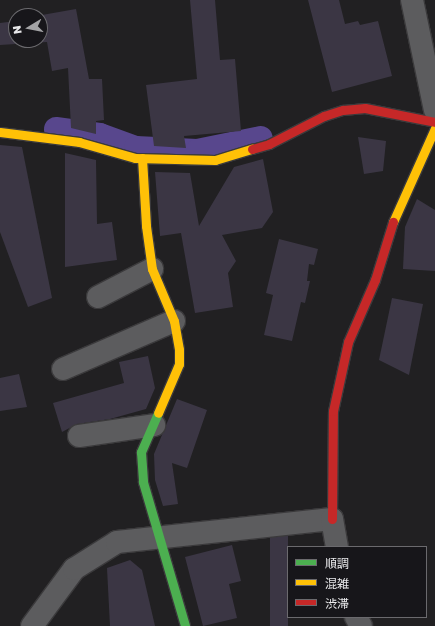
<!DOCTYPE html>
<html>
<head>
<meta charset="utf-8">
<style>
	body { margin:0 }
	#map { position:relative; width:435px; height:626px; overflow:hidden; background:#212022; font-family:"Golos Text","Noto Sans JP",sans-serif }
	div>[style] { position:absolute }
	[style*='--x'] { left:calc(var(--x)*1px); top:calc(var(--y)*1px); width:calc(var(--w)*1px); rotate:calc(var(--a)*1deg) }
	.canal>* { height:24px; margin:-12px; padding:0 12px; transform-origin:12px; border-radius:12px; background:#58478d }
	.building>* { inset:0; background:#3b3644; transform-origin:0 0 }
	.roads { filter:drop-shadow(1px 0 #3b3a3c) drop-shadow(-1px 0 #3b3a3c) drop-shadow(0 1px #3b3a3c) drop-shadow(0 -1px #3b3a3c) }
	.street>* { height:22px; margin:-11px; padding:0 11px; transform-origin:11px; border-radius:11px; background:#5c5c5e }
	.fast>* { height:9px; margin:-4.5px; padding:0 4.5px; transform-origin:4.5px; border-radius:4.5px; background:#4caf50 }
	.slow>* { height:9px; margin:-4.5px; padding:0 4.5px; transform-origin:4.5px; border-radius:4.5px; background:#ffc107 }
	.jam>* { height:9px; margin:-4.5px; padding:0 4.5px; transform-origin:4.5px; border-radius:4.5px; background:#c62828 }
	span { translate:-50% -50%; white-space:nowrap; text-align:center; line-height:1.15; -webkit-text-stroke:4px #17161a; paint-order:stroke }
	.legend { position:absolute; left:287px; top:546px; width:140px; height:72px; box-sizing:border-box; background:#17161a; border:1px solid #6b6a6e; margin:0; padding:5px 7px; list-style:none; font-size:12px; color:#e9e9eb }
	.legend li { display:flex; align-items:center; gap:8px; height:20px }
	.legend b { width:20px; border:1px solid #6b6a6e }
	.north { position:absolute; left:8px; top:8px; width:40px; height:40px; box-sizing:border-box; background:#17161a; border:1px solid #6b6a6e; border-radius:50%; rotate:260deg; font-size:11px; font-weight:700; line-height:16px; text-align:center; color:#e9e9eb }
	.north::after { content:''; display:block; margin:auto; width:14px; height:18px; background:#a3a3a5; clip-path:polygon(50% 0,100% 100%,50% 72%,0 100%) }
</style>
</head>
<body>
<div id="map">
	<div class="canal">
		<i style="--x:56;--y:129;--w:44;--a:7.8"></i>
		<i style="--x:100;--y:135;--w:38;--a:20"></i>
		<i style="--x:136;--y:148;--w:61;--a:2.8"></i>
		<i style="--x:197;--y:151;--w:65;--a:-11.5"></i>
	</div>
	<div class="building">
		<i style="clip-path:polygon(190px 0,215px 0,220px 60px,235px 59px,241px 131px,184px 136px,186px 148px,154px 146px,146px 85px,197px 79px)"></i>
		<i style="clip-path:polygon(308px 0,339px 0,345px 24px,358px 21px,360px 25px,378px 21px,392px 76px,332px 92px)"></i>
		<i style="clip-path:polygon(76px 9px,89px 79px,102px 79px,104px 120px,96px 121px,96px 134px,71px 128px,68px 68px,52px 71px,47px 42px,0 45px,0 23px,16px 21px,16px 40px,40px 40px,42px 15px)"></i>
		<i style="clip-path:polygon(358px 137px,386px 141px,383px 171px,364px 174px)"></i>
		<i style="clip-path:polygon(0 145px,22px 147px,52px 298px,28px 307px,0 232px)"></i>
		<i style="clip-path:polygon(65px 153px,96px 160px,97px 224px,112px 222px,117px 260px,65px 267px)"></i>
		<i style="clip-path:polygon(263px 159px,273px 212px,262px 228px,222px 235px,236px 261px,228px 273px,233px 307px,195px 313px,181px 233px,160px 236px,155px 172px,190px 173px,199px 226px,234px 167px)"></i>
		<i style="clip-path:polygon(417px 199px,435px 210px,435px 271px,403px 269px,405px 227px)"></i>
		<i style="clip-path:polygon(279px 239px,318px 249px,314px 265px,309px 264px,307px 281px,310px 281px,305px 303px,301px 302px,292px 341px,264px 335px,273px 295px,266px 293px)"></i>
		<i style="clip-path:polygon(392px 298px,423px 304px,409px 375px,379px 360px)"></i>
		<i style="clip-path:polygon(148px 356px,155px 388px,146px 409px,110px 419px,77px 424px,62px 432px,53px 403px,124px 383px,119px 362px)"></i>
		<i style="clip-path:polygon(19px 374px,27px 407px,0 411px,0 378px)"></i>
		<i style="clip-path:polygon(177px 399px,207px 410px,187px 468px,172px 463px,178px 504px,163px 506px,155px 480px,154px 454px)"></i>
		<i style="left:288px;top:536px;width:90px;height:18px;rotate:90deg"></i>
		<i style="clip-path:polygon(232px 545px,241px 581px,229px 584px,237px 618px,203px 626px,185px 557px)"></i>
		<i style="clip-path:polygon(130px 560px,142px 570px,155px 626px,110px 626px,107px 568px)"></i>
	</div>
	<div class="roads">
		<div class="street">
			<i style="--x:412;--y:0;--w:112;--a:78.2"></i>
			<i style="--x:98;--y:297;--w:61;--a:-27.4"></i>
			<i style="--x:63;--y:369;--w:121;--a:-23.4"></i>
			<i style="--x:79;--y:436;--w:76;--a:-8.3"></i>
			<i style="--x:356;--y:617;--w:10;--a:61"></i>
			<i style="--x:32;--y:626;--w:71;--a:-53.6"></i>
			<i style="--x:74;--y:569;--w:51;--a:-32.1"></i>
			<i style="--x:117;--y:542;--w:216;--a:-6.1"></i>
			<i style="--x:332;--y:519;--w:28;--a:80"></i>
		</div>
		<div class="fast">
			<i style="--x:158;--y:413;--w:43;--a:113.6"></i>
			<i style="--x:141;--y:452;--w:30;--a:86"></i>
			<i style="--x:143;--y:482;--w:150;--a:73.7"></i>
		</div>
		<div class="slow">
			<i style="--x:0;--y:132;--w:80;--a:7.2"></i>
			<i style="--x:79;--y:142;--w:58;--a:15.9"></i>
			<i style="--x:135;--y:158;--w:80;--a:1.4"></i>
			<i style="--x:215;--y:160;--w:39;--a:-17"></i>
			<i style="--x:142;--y:158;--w:68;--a:86.6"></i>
			<i style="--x:146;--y:226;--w:43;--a:82.1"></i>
			<i style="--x:152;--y:269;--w:56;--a:67.1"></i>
			<i style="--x:174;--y:321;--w:29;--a:80"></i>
			<i style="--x:179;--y:350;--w:14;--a:90"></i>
			<i style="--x:179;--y:364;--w:53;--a:113.2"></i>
			<i style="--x:393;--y:222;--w:103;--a:-65.9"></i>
		</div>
		<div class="jam">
			<i style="--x:252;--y:149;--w:18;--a:-16"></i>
			<i style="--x:269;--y:144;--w:62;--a:-27"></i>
			<i style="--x:324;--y:116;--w:20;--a:-18"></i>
			<i style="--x:343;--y:110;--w:22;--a:-5"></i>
			<i style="--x:365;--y:108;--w:71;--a:11.3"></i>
			<i style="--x:332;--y:519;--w:108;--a:-89.5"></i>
			<i style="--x:333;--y:411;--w:71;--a:-77.7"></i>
			<i style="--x:348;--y:342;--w:68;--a:-66.5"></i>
			<i style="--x:375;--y:280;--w:61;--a:-72.8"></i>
		</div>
	</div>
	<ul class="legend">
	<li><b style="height:5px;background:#4caf50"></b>順調</li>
	<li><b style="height:5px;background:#ffc107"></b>混雑</li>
	<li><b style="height:5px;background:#c62828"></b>渋滞</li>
	</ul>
	<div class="north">N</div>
</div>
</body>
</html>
